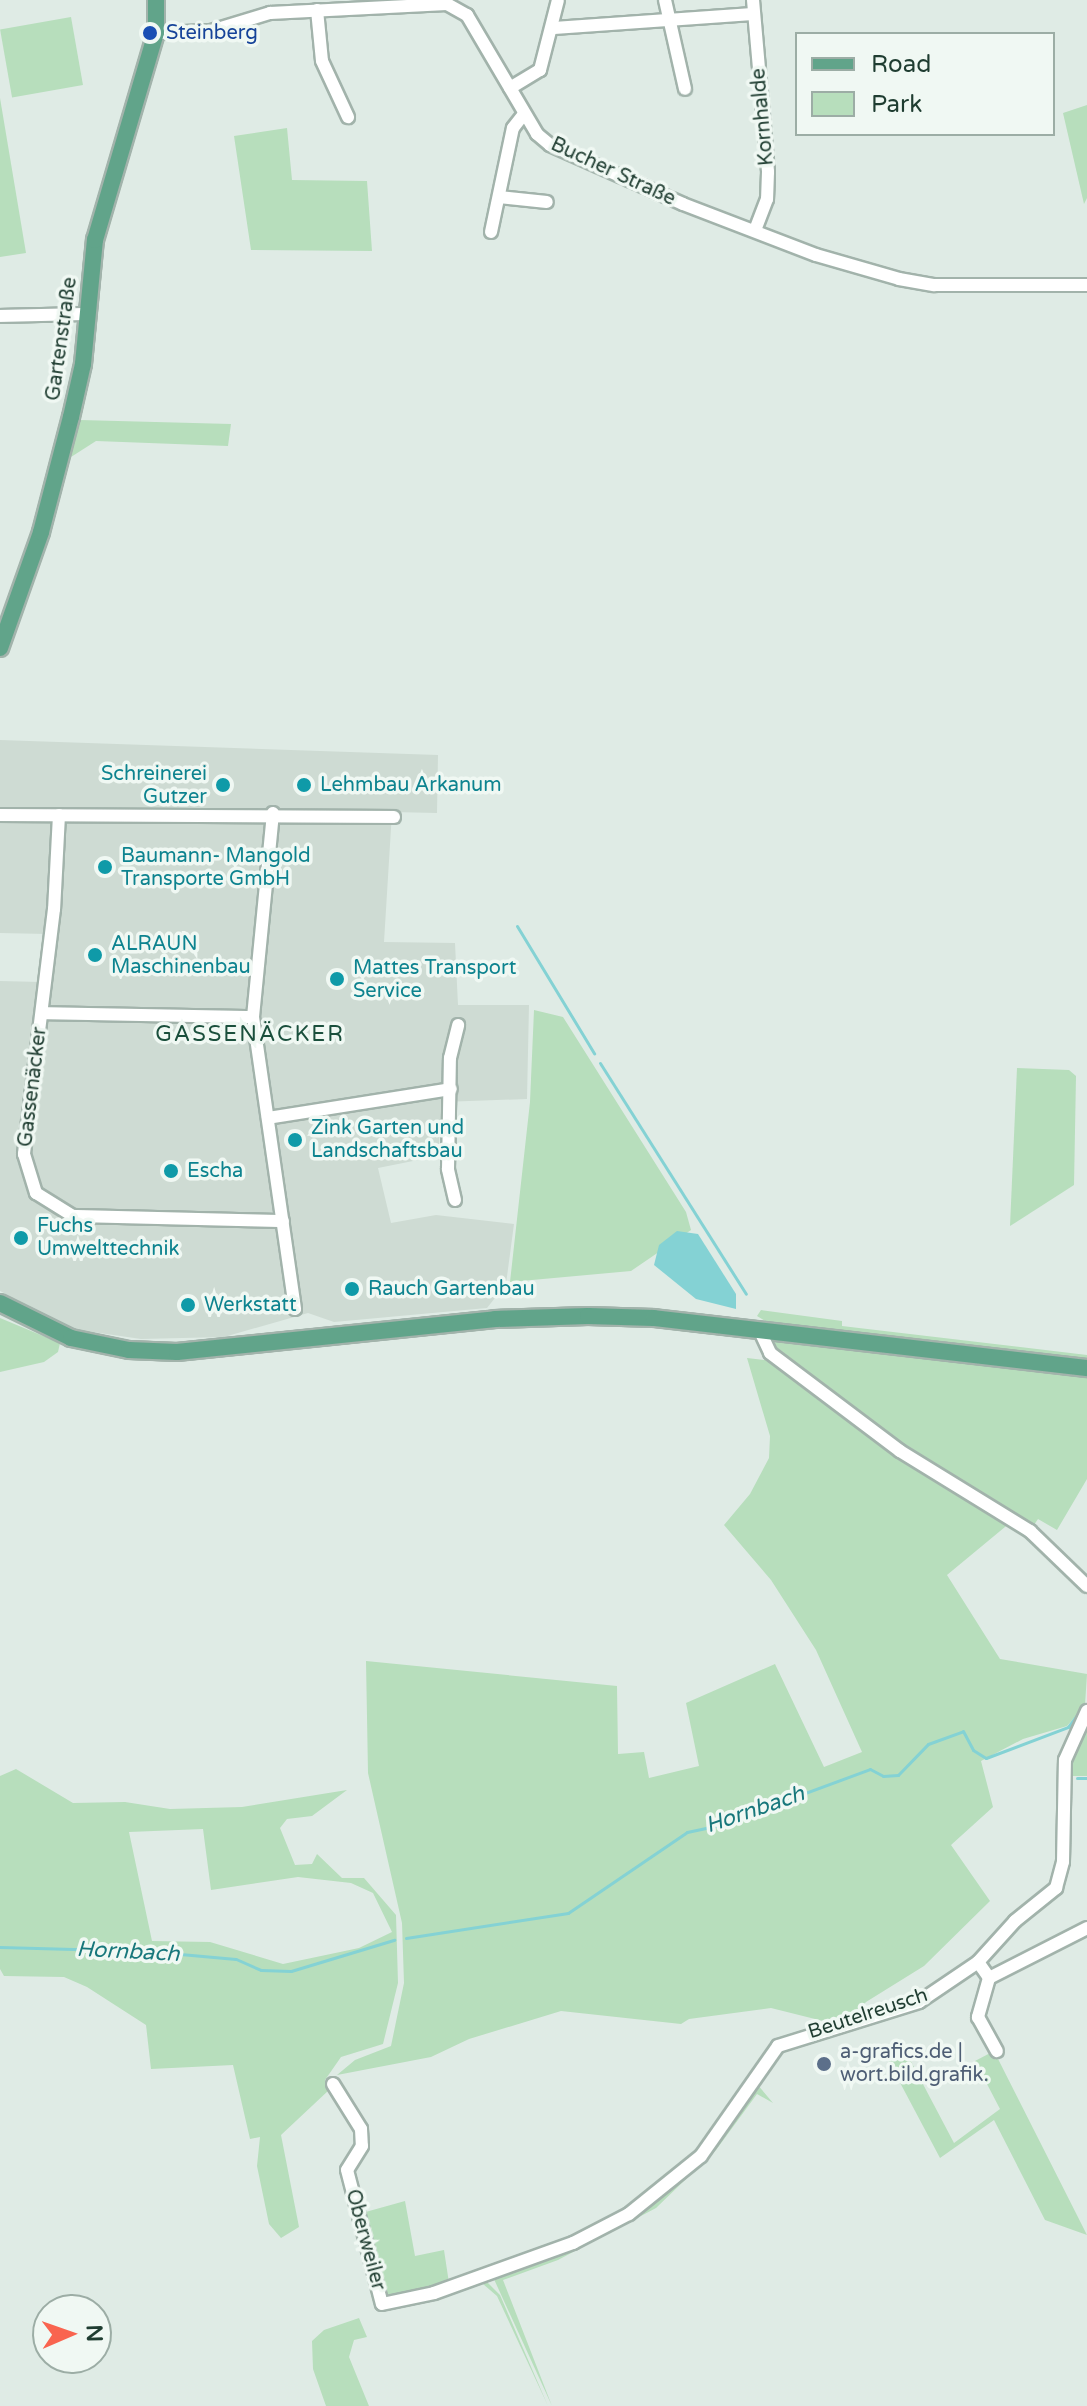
<!DOCTYPE html>
<html>
<head>
<meta charset="utf-8">
<style>
	body { margin:0 }
	#map { position:relative; width:1087px; height:2406px; overflow:hidden; background:#dfebe5; font-family:"Varela Round",sans-serif }
	div>[style] { position:absolute }
	[style*='--x'] { left:calc(var(--x)*1px); top:calc(var(--y)*1px); width:calc(var(--w)*1px); rotate:calc(var(--a)*1deg) }
	.built>* { inset:0; background:#cedbd3 }
	.green>* { inset:0; background:#b7debc; transform-origin:0 0 }
	.water>* { inset:0; background:#84d2d4 }
	.stream>* { height:3px; margin:-1.5px; padding:0 1.5px; transform-origin:1.5px; border-radius:1.5px; background:#84d2d4 }
	.roads { filter:drop-shadow(2px 0 #a2b3ab) drop-shadow(-2px 0 #a2b3ab) drop-shadow(0 2px #a2b3ab) drop-shadow(0 -2px #a2b3ab) }
	.minor>* { height:12px; margin:-6px; padding:0 6px; transform-origin:6px; border-radius:6px; background:#fff }
	.major>* { height:16px; margin:-8px; padding:0 8px; transform-origin:8px; border-radius:8px; background:#61a48a }
	.dots>* { width:22px; height:22px; translate:-50% -50%; box-sizing:border-box; border:4px solid #f0f8f3; border-radius:50% }
	span { translate:-50% -50%; white-space:nowrap; text-align:center; line-height:1.15; -webkit-text-stroke:7px #f0f8f3; paint-order:stroke }
	.transit-label { font-size:20px; color:#164399 }
	.left { translate:0 -50%; text-align:left }
	.street-label { font-size:20px; color:#1f3d31 }
	.culture-label { font-size:20px; color:#0d838f }
	.right { translate:-100% -50%; text-align:right }
	.service-label { font-size:20px; color:#4e5e75 }
	.neighbourhood-label { font-size:22px; color:#1a4f3c; letter-spacing:2px }
	.water-label { font-size:22px; color:#17777b; font-style:italic }
	.legend { position:absolute; left:795px; top:32px; width:260px; height:104px; box-sizing:border-box; background:#f0f8f3; border:2px solid #9cada5; margin:0; padding:10px 14px; list-style:none; font-size:24px; color:#1f3d31 }
	.legend li { display:flex; align-items:center; gap:16px; height:40px }
	.legend b { width:40px; border:2px solid #9cada5 }
	.north { position:absolute; left:32px; top:2294px; width:80px; height:80px; box-sizing:border-box; background:#f0f8f3; border:2px solid #9cada5; border-radius:50%; rotate:88deg; font-size:22px; font-weight:700; line-height:32px; text-align:center; color:#1f3d31 }
	.north::after { content:''; display:block; margin:auto; width:28px; height:36px; background:#f9644f; clip-path:polygon(50% 0,100% 100%,50% 72%,0 100%) }
</style>
</head>
<body>
<div id="map">
	<div class="built">
		<i style="clip-path:polygon(0 740px,438px 755px,437px 813px,392px 812px,384px 942px,455px 943px,458px 1005px,529px 1005px,527px 1099px,442px 1102px,438px 1156px,378px 1168px,391px 1223px,436px 1215px,514px 1224px,506px 1284px,487px 1308px,334px 1322px,308px 1313px,224px 1337px,141px 1339px,79px 1330px,0 1291px,0 981px,41px 982px,47px 934px,0 933px)"></i>
	</div>
	<div class="green">
		<i style="left:71px;top:17px;width:69px;height:72px;rotate:80deg"></i>
		<i style="clip-path:polygon(0 98px,26px 253px,0 257px)"></i>
		<i style="clip-path:polygon(1087px 105px,1087px 198px,1084px 204px,1063px 113px)"></i>
		<i style="clip-path:polygon(287px 128px,292px 180px,367px 181px,372px 251px,251px 250px,234px 136px)"></i>
		<i style="clip-path:polygon(80px 420px,231px 424px,228px 446px,96px 441px,71px 457px)"></i>
		<i style="clip-path:polygon(534px 1010px,563px 1017px,686px 1212px,691px 1230px,631px 1271px,510px 1282px,530px 1102px)"></i>
		<i style="clip-path:polygon(1017px 1068px,1069px 1070px,1076px 1076px,1074px 1185px,1010px 1226px)"></i>
		<i style="clip-path:polygon(761px 1310px,842px 1321px,842px 1326px,1087px 1355px,1087px 1364px,770px 1324px,757px 1316px)"></i>
		<i style="clip-path:polygon(0 1318px,60px 1343px,58px 1352px,44px 1362px,0 1372px)"></i>
		<i style="clip-path:polygon(775px 1337px,1087px 1373px,1087px 1479px,1057px 1530px,1038px 1519px,1032px 1528px,914px 1455px,775px 1350px)"></i>
		<i style="clip-path:polygon(747px 1358px,774px 1361px,1011px 1522px,947px 1575px,1000px 1659px,1087px 1674px,1085px 1705px,1067px 1726px,1023px 1739px,981px 1761px,993px 1807px,951px 1845px,990px 1901px,924px 1966px,866px 2002px,852px 2017px,823px 2021px,771px 2008px,689px 2019px,681px 2024px,561px 2011px,469px 2039px,431px 2057px,337px 2075px,355px 2060px,391px 2046px,404px 1983px,402px 1923px,368px 1773px,366px 1661px,617px 1686px,618px 1754px,644px 1752px,649px 1778px,699px 1766px,686px 1703px,775px 1664px,824px 1767px,862px 1752px,816px 1650px,771px 1580px,724px 1525px,750px 1494px,769px 1458px,770px 1436px)"></i>
		<i style="clip-path:polygon(1087px 1718px,1087px 1776px,1067px 1776px,1069px 1760px)"></i>
		<i style="clip-path:polygon(evenodd,16px 1769px,73px 1803px,125px 1802px,170px 1809px,242px 1807px,347px 1790px,312px 1816px,287px 1819px,280px 1828px,295px 1865px,312px 1864px,317px 1854px,342px 1878px,364px 1878px,396px 1915px,398px 1983px,383px 2044px,341px 2057px,325px 2080px,329px 2090px,281px 2135px,299px 2227px,281px 2238px,269px 2224px,257px 2166px,260px 2137px,250px 2139px,233px 2065px,151px 2069px,146px 2025px,87px 1987px,64px 1977px,4px 1976px,0 1969px,0 1776px,16px 1769px,203px 1829px,211px 1890px,298px 1877px,351px 1883px,373px 1893px,392px 1932px,359px 1948px,283px 1964px,210px 1942px,152px 1941px,129px 1832px,203px 1829px)"></i>
		<i style="clip-path:polygon(905px 2050px,954px 2143px,1000px 2109px,975px 2061px,994px 2051px,1087px 2235px,1045px 2220px,994px 2120px,940px 2158px,888px 2060px)"></i>
		<i style="clip-path:polygon(757px 2084px,773px 2103px,757px 2094px,716px 2150px,656px 2208px,558px 2260px,503px 2280px,552px 2406px,493px 2277px,636px 2213px,659px 2198px,722px 2136px)"></i>
		<i style="clip-path:polygon(405px 2201px,415px 2256px,444px 2250px,449px 2283px,395px 2299px,381px 2290px,362px 2213px)"></i>
		<i style="clip-path:polygon(485px 2280px,500px 2295px,548px 2406px,497px 2296px,483px 2284px,469px 2284px)"></i>
		<i style="clip-path:polygon(359px 2318px,367px 2337px,354px 2340px,349px 2357px,369px 2406px,326px 2406px,313px 2369px,312px 2341px,324px 2330px)"></i>
	</div>
	<div class="water">
		<i style="clip-path:polygon(677px 1231px,698px 1234px,736px 1294px,736px 1309px,696px 1299px,654px 1265px,659px 1245px)"></i>
	</div>
	<div class="stream">
		<i style="--x:517;--y:926;--w:149;--a:58.8"></i>
		<i style="--x:600;--y:1063;--w:273;--a:57.7"></i>
		<i style="--x:1077;--y:1778;--w:10;--a:0"></i>
		<i style="--x:406;--y:1938;--w:164;--a:-8.8"></i>
		<i style="--x:568;--y:1913;--w:144;--a:-34.2"></i>
		<i style="--x:687;--y:1832;--w:30;--a:-12"></i>
		<i style="--x:716;--y:1826;--w:164;--a:-20.3"></i>
		<i style="--x:870;--y:1769;--w:15;--a:28"></i>
		<i style="--x:883;--y:1776;--w:15;--a:-4"></i>
		<i style="--x:898;--y:1775;--w:43;--a:-45.9"></i>
		<i style="--x:928;--y:1744;--w:37;--a:-20"></i>
		<i style="--x:963;--y:1731;--w:21;--a:62"></i>
		<i style="--x:973;--y:1750;--w:15;--a:32"></i>
		<i style="--x:986;--y:1758;--w:88;--a:-20.7"></i>
		<i style="--x:1068;--y:1727;--w:21;--a:-53"></i>
		<i style="--x:0;--y:1947;--w:147;--a:1.6"></i>
		<i style="--x:147;--y:1951;--w:89;--a:5.1"></i>
		<i style="--x:236;--y:1959;--w:27;--a:24"></i>
		<i style="--x:261;--y:1970;--w:30;--a:2"></i>
		<i style="--x:291;--y:1971;--w:108;--a:-16.8"></i>
	</div>
	<div class="roads">
		<div class="minor">
			<i style="--x:665;--y:0;--w:91;--a:77.3"></i>
			<i style="--x:753;--y:0;--w:173;--a:85"></i>
			<i style="--x:768;--y:172;--w:27;--a:92"></i>
			<i style="--x:767;--y:199;--w:34;--a:111"></i>
			<i style="--x:317;--y:10;--w:51;--a:84.4"></i>
			<i style="--x:322;--y:61;--w:62;--a:65.1"></i>
			<i style="--x:553;--y:28;--w:201;--a:-4"></i>
			<i style="--x:156;--y:33;--w:55;--a:-2.1"></i>
			<i style="--x:211;--y:31;--w:62;--a:-17"></i>
			<i style="--x:270;--y:13;--w:177;--a:-2.9"></i>
			<i style="--x:447;--y:4;--w:23;--a:29"></i>
			<i style="--x:467;--y:15;--w:138;--a:59.5"></i>
			<i style="--x:537;--y:134;--w:17;--a:40"></i>
			<i style="--x:550;--y:145;--w:145;--a:23.9"></i>
			<i style="--x:683;--y:204;--w:142;--a:21"></i>
			<i style="--x:816;--y:255;--w:86;--a:16.1"></i>
			<i style="--x:899;--y:279;--w:36;--a:10"></i>
			<i style="--x:934;--y:285;--w:153;--a:0"></i>
			<i style="--x:510;--y:88;--w:35;--a:-31"></i>
			<i style="--x:540;--y:70;--w:72;--a:-75.6"></i>
			<i style="--x:499;--y:197;--w:48;--a:5.9"></i>
			<i style="--x:491;--y:232;--w:106;--a:-78.1"></i>
			<i style="--x:513;--y:128;--w:16;--a:-52"></i>
			<i style="--x:0;--y:316;--w:89;--a:-1.3"></i>
			<i style="--x:273;--y:813;--w:205;--a:95.6"></i>
			<i style="--x:253;--y:1017;--w:295;--a:81.8"></i>
			<i style="--x:0;--y:815;--w:394;--a:0.3"></i>
			<i style="--x:59;--y:815;--w:94;--a:93"></i>
			<i style="--x:54;--y:909;--w:247;--a:97"></i>
			<i style="--x:24;--y:1154;--w:41;--a:72.9"></i>
			<i style="--x:36;--y:1193;--w:44;--a:31.9"></i>
			<i style="--x:73;--y:1216;--w:210;--a:1.4"></i>
			<i style="--x:42;--y:1013;--w:211;--a:1.1"></i>
			<i style="--x:268;--y:1118;--w:185;--a:-9"></i>
			<i style="--x:455;--y:1200;--w:32;--a:-103"></i>
			<i style="--x:448;--y:1169;--w:111;--a:-89"></i>
			<i style="--x:450;--y:1058;--w:34;--a:-76"></i>
			<i style="--x:759;--y:1329;--w:26;--a:65"></i>
			<i style="--x:770;--y:1353;--w:163;--a:37"></i>
			<i style="--x:900;--y:1451;--w:153;--a:31.6"></i>
			<i style="--x:1030;--y:1531;--w:79;--a:44"></i>
			<i style="--x:978;--y:1962;--w:19;--a:55"></i>
			<i style="--x:989;--y:1978;--w:41;--a:105.8"></i>
			<i style="--x:978;--y:2017;--w:39;--a:61"></i>
			<i style="--x:989;--y:1978;--w:110;--a:-27"></i>
			<i style="--x:333;--y:2084;--w:53;--a:58.1"></i>
			<i style="--x:361;--y:2129;--w:17;--a:87"></i>
			<i style="--x:362;--y:2146;--w:28;--a:122"></i>
			<i style="--x:347;--y:2170;--w:138;--a:75.4"></i>
			<i style="--x:382;--y:2304;--w:53;--a:-11.9"></i>
			<i style="--x:434;--y:2293;--w:148;--a:-19.8"></i>
			<i style="--x:573;--y:2243;--w:63;--a:-27.4"></i>
			<i style="--x:629;--y:2214;--w:92;--a:-38.9"></i>
			<i style="--x:701;--y:2156;--w:134;--a:-55"></i>
			<i style="--x:778;--y:2046;--w:148;--a:-17.3"></i>
			<i style="--x:919;--y:2002;--w:71;--a:-34.1"></i>
			<i style="--x:978;--y:1962;--w:55;--a:-47.9"></i>
			<i style="--x:1015;--y:1921;--w:53;--a:-38.8"></i>
			<i style="--x:1056;--y:1888;--w:27;--a:-75"></i>
			<i style="--x:1063;--y:1862;--w:102;--a:-88.9"></i>
			<i style="--x:1065;--y:1760;--w:54;--a:-65.8"></i>
		</div>
		<div class="major">
			<i style="--x:0;--y:648;--w:123;--a:-70.5"></i>
			<i style="--x:41;--y:532;--w:119;--a:-75.4"></i>
			<i style="--x:71;--y:417;--w:54;--a:-77.2"></i>
			<i style="--x:83;--y:364;--w:125;--a:-84.5"></i>
			<i style="--x:95;--y:240;--w:216;--a:-73.6"></i>
			<i style="--x:156;--y:33;--w:33;--a:-90"></i>
			<i style="--x:0;--y:1303;--w:79;--a:26.2"></i>
			<i style="--x:71;--y:1338;--w:59;--a:11.7"></i>
			<i style="--x:129;--y:1350;--w:48;--a:2.4"></i>
			<i style="--x:177;--y:1352;--w:320;--a:-5.9"></i>
			<i style="--x:495;--y:1319;--w:93;--a:-1.8"></i>
			<i style="--x:588;--y:1316;--w:66;--a:1.7"></i>
			<i style="--x:654;--y:1318;--w:436;--a:6.6"></i>
		</div>
	</div>
	<div class="dots">
		<i style="left:150px;top:33px;background:#1a4fb4"></i>
		<i style="left:223px;top:785px;background:#0f9aa8"></i>
		<i style="left:304px;top:785px;background:#0f9aa8"></i>
		<i style="left:105px;top:867px;background:#0f9aa8"></i>
		<i style="left:95px;top:955px;background:#0f9aa8"></i>
		<i style="left:337px;top:979px;background:#0f9aa8"></i>
		<i style="left:295px;top:1140px;background:#0f9aa8"></i>
		<i style="left:171px;top:1171px;background:#0f9aa8"></i>
		<i style="left:21px;top:1238px;background:#0f9aa8"></i>
		<i style="left:352px;top:1289px;background:#0f9aa8"></i>
		<i style="left:188px;top:1305px;background:#0f9aa8"></i>
		<i style="left:824px;top:2064px;background:#5c6f8a"></i>
	</div>
	<div class="transit-label">
		<span class="left" style="left:166px;top:33px">Steinberg</span>
	</div>
	<div class="street-label">
		<span style="left:763px;top:117px;rotate:-95deg">Kornhalde</span>
		<span style="left:613px;top:172px;rotate:25deg">Bucher Straße</span>
		<span style="left:62px;top:339px;rotate:-82deg">Gartenstraße</span>
		<span style="left:33px;top:1087px;rotate:-83deg">Gassenäcker</span>
		<span style="left:868px;top:2014px;rotate:-18deg">Beutelreusch</span>
		<span style="left:365px;top:2240px;rotate:75deg">Oberweiler</span>
	</div>
	<div class="culture-label">
		<span class="right" style="left:207px;top:786px">Schreinerei<br>Gutzer</span>
		<span class="left" style="left:320px;top:785px">Lehmbau Arkanum</span>
		<span class="left" style="left:121px;top:868px">Baumann- Mangold<br>Transporte GmbH</span>
		<span class="left" style="left:111px;top:956px">ALRAUN<br>Maschinenbau</span>
		<span class="left" style="left:353px;top:980px">Mattes Transport<br>Service</span>
		<span class="left" style="left:311px;top:1140px">Zink Garten und<br>Landschaftsbau</span>
		<span class="left" style="left:187px;top:1171px">Escha</span>
		<span class="left" style="left:37px;top:1238px">Fuchs<br>Umwelttechnik</span>
		<span class="left" style="left:368px;top:1289px">Rauch Gartenbau</span>
		<span class="left" style="left:204px;top:1305px">Werkstatt</span>
	</div>
	<div class="service-label">
		<span class="left" style="left:840px;top:2064px">a-grafics.de |<br>wort.bild.grafik.</span>
	</div>
	<div class="neighbourhood-label">
		<span style="left:250px;top:1035px">GASSENÄCKER</span>
	</div>
	<div class="water-label">
		<span style="left:755px;top:1810px;rotate:-19deg">Hornbach</span>
		<span style="left:128px;top:1952px;rotate:3deg">Hornbach</span>
	</div>
	<ul class="legend">
	<li><b style="height:10px;background:#61a48a"></b>Road</li>
	<li><b style="height:22px;background:#b7debc"></b>Park</li>
	</ul>
	<div class="north">N</div>
</div>
</body>
</html>
